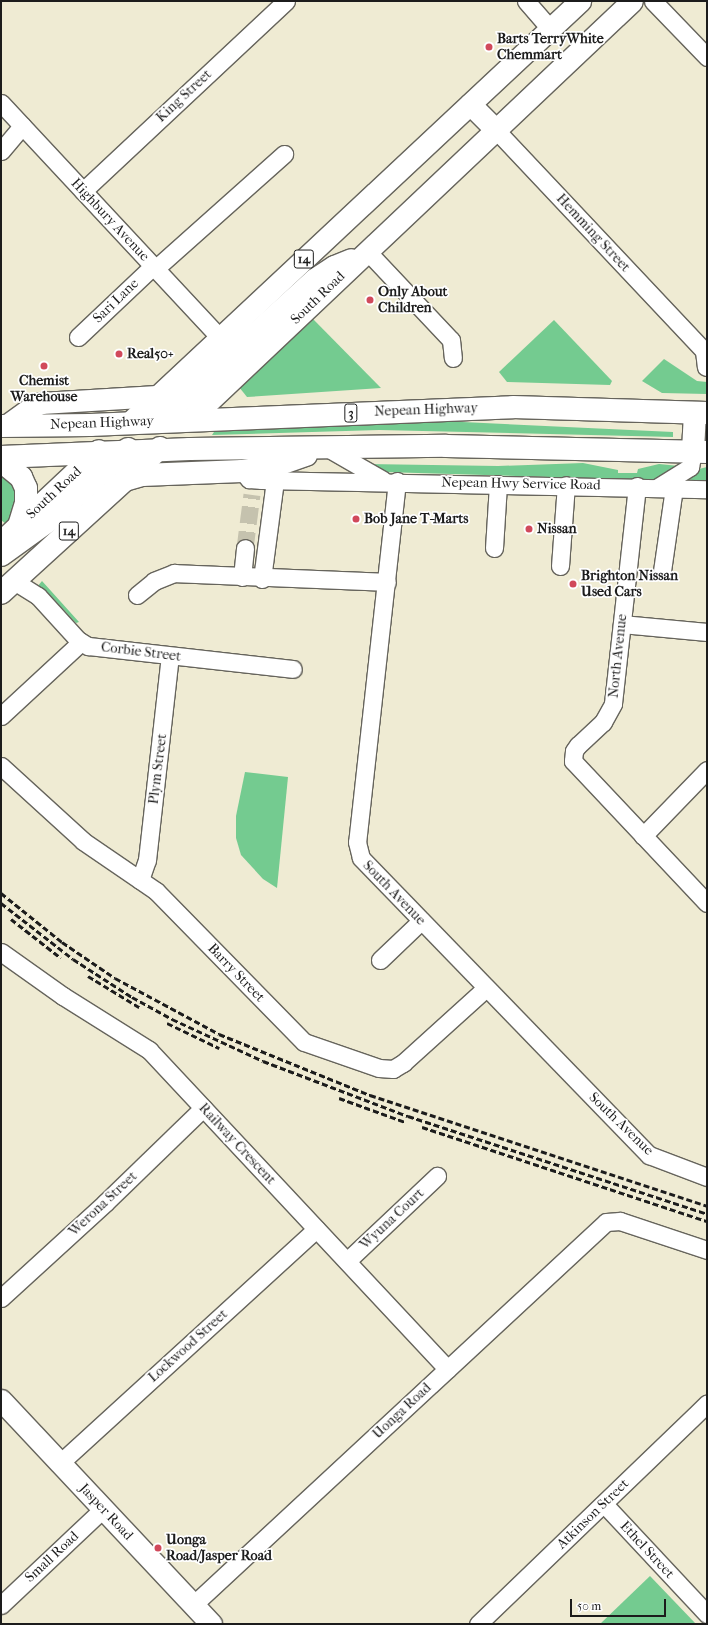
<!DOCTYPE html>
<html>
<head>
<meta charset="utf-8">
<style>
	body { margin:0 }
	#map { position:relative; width:708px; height:1625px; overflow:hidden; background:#efebd3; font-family:"IM FELL French Canon",serif }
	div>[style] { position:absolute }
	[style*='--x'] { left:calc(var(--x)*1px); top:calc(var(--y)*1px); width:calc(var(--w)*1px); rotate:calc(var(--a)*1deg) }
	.green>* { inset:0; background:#74cb90 }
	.minor-tunnel>* { height:17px; margin-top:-8.5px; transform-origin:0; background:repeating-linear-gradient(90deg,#c5c2ae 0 17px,transparent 0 25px) }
	.roads { filter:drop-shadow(1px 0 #66645c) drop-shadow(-1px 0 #66645c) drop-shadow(0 1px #66645c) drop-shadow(0 -1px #66645c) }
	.minor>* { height:17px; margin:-8.5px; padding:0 8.5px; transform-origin:8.5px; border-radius:8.5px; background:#fff }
	.major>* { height:21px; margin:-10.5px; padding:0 10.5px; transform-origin:10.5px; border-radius:10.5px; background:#fff }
	.highway>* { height:22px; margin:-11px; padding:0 11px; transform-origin:11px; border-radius:11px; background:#fff }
	.rail>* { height:3px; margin-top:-1.5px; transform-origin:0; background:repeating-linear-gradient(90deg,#1c1c1c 0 6px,transparent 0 9px) }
	.dots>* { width:11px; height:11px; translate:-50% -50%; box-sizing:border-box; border:2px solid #fff; border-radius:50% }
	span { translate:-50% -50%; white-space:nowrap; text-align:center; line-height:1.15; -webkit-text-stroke:3.5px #fff; paint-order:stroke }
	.shield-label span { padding:1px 3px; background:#fff; border:1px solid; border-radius:3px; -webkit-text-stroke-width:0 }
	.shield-label { font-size:13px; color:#1c1c1c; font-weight:700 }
	.poi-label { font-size:14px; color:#1c1c1c; font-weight:700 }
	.left { translate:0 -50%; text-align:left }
	.street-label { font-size:14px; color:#1c1c1c }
	.frame { position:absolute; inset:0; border:2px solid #1c1c1c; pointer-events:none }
	.scale { position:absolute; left:570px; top:1599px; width:96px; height:18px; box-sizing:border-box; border:2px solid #1c1c1c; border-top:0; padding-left:5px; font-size:12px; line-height:14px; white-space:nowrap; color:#1c1c1c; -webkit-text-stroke:3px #fff; paint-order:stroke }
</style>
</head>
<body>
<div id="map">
	<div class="green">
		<i style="clip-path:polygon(312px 318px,381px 388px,247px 397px,239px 387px)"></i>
		<i style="clip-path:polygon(554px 320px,612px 381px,610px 385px,507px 382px,499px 372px)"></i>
		<i style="clip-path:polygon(664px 359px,697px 381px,707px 382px,707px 394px,662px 393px,642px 381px)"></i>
		<i style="clip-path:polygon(441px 421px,673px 432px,673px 437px,379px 430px,212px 435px,214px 432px,263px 429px)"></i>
		<i style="clip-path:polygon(583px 463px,618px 470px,618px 473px,637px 473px,638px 469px,659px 464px,679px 466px,657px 479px,649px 480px,384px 472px,366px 464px,498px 466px)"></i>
		<i style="clip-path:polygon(707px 467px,707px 481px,680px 479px,699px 469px)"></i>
		<i style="clip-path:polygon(1px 474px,19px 489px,14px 514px,6px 524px,1px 520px)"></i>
		<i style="clip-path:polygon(42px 581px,79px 622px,76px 623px,51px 596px,37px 587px)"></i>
		<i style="clip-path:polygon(245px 772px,288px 777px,277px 888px,263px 879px,241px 855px,236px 838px,236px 816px)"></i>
		<i style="clip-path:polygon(650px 1576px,696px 1624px,600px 1624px)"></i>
	</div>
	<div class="minor-tunnel">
		<i style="--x:245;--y:548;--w:54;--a:-82.6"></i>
	</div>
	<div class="roads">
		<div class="minor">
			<i style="--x:526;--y:1;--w:37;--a:49"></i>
			<i style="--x:653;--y:1;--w:78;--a:46"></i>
			<i style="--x:1;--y:103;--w:320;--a:47"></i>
			<i style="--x:495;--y:129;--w:305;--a:46.7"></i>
			<i style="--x:704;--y:351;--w:16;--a:83"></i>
			<i style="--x:1;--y:151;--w:33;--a:-50"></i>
			<i style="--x:83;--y:191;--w:278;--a:-43.1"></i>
			<i style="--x:367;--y:251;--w:122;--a:46.7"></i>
			<i style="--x:451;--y:340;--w:18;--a:84"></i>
			<i style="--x:155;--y:269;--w:173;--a:-41.7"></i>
			<i style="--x:78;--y:337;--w:103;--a:-43.4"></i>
			<i style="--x:329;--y:449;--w:62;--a:29.9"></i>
			<i style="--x:242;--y:471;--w:11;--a:49"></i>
			<i style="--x:249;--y:479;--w:13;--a:4"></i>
			<i style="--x:262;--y:480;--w:445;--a:1.2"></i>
			<i style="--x:397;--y:481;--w:363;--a:96.3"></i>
			<i style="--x:357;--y:842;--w:16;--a:76"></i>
			<i style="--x:361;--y:858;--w:414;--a:45.9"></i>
			<i style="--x:649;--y:1155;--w:62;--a:20.8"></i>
			<i style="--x:637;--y:486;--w:219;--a:96.3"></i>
			<i style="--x:613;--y:704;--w:21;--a:119"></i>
			<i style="--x:603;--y:722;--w:34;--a:137"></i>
			<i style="--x:578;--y:745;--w:7;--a:124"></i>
			<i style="--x:574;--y:751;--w:10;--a:96"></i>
			<i style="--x:573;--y:761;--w:195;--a:46.7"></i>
			<i style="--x:658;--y:487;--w:38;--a:-32"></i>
			<i style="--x:690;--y:467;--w:16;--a:-79"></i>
			<i style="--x:494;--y:548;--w:64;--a:-86.4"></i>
			<i style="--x:560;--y:566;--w:81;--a:-85.8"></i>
			<i style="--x:662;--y:571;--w:84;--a:-81.8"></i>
			<i style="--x:242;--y:577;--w:29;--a:-84"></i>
			<i style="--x:262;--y:579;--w:100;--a:-82.5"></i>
			<i style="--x:14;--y:581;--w:28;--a:32"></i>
			<i style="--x:38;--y:596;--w:59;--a:47.7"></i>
			<i style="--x:78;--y:640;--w:12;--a:31"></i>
			<i style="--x:88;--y:646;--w:206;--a:6.4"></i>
			<i style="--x:137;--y:595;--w:22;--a:-39"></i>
			<i style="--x:154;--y:581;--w:22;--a:-22"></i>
			<i style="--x:174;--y:573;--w:213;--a:2.4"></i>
			<i style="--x:622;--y:624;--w:85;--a:5.4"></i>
			<i style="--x:1;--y:716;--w:109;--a:-42.8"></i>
			<i style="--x:1;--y:766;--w:111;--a:42.4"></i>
			<i style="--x:83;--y:841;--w:88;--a:34.4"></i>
			<i style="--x:156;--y:891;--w:211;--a:45.6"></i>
			<i style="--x:304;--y:1042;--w:79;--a:19.1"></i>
			<i style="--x:379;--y:1068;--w:14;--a:4"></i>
			<i style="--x:393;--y:1069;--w:12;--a:-31"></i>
			<i style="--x:403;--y:1063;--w:112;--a:-42.1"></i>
			<i style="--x:643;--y:836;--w:92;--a:-45.9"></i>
			<i style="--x:140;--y:880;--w:21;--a:-71"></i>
			<i style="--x:147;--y:860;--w:205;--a:-83.6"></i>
			<i style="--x:1;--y:952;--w:76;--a:35.4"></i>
			<i style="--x:63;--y:996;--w:102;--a:32.1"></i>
			<i style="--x:149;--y:1050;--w:437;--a:46.9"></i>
			<i style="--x:380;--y:960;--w:57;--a:-43.6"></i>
			<i style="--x:347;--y:1261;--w:124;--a:-43.4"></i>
			<i style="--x:1;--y:1298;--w:142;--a:-42.4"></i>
			<i style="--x:106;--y:1202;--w:135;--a:-44.1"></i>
			<i style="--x:60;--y:1463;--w:347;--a:-42.4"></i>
			<i style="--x:604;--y:1504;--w:151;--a:46.9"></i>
			<i style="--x:1;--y:1605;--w:140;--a:-43.3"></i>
			<i style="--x:193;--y:1605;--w:563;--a:-42.84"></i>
			<i style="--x:606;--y:1222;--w:14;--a:-4"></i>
			<i style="--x:620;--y:1221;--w:92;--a:18.4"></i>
			<i style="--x:478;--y:1624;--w:318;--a:-43.9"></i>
		</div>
		<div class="major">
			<i style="--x:470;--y:104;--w:35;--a:45"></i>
			<i style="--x:190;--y:419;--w:608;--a:-43.4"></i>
			<i style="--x:158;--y:421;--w:211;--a:-42.3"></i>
			<i style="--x:314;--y:279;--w:24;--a:-33"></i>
			<i style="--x:334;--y:266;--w:18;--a:-22"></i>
			<i style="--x:129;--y:423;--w:618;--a:-43.1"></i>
			<i style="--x:7;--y:425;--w:29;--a:-36"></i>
			<i style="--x:30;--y:408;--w:12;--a:-24"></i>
			<i style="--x:41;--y:403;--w:116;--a:-3.5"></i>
			<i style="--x:1;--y:1400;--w:307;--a:46.8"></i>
		</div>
		<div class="highway">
			<i style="--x:1;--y:426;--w:89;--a:-0.6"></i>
			<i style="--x:90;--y:425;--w:423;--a:-2.4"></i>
			<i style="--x:513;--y:407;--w:194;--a:1.8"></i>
			<i style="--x:693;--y:451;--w:38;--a:-87"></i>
			<i style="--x:1;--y:457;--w:189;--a:-2.4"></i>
			<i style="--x:190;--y:449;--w:256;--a:-0.7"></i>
			<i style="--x:446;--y:446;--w:261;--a:1.3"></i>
			<i style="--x:1;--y:461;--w:26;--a:39"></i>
			<i style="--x:21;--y:477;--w:12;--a:66"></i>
			<i style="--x:26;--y:488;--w:15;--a:90"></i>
			<i style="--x:26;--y:503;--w:24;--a:107"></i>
			<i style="--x:125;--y:480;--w:18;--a:-16"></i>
			<i style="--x:142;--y:475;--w:100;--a:-2.3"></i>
			<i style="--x:242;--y:471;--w:32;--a:-9"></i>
			<i style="--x:274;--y:466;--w:34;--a:-19"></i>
			<i style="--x:1;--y:543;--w:134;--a:-43.2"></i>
			<i style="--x:1;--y:555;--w:62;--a:-35.8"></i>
			<i style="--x:51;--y:519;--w:104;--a:-42.3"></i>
			<i style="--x:1;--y:593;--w:215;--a:-42.4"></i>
		</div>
	</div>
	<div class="rail">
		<i style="--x:1;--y:893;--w:78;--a:38.8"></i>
		<i style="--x:62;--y:942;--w:64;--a:34.2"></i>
		<i style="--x:115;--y:978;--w:118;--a:28.3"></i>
		<i style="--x:219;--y:1034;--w:163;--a:22"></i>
		<i style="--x:370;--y:1095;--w:355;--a:18.2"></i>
		<i style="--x:1;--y:903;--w:91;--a:37.9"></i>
		<i style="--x:73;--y:959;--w:70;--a:32.8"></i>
		<i style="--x:132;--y:997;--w:46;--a:28.8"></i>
		<i style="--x:172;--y:1019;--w:100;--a:24.8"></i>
		<i style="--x:263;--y:1061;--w:155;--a:20.8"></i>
		<i style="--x:408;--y:1116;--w:315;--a:18.1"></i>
		<i style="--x:11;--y:919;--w:63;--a:38"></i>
		<i style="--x:88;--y:976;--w:60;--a:31.3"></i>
		<i style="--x:167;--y:1023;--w:58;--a:25.7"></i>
		<i style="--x:339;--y:1098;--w:70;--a:20"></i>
		<i style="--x:422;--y:1127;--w:300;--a:18.3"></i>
	</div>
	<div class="dots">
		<i style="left:489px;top:47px;background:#d1495b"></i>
		<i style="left:370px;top:300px;background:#d1495b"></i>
		<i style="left:119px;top:354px;background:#d1495b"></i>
		<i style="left:44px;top:366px;background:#d1495b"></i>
		<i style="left:356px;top:519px;background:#d1495b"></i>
		<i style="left:529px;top:529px;background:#d1495b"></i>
		<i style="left:573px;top:584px;background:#d1495b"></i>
		<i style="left:158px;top:1548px;background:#d1495b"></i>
	</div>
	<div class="shield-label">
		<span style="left:304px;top:259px">14</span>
		<span style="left:351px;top:413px">3</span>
		<span style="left:69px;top:531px">14</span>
	</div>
	<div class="poi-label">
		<span class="left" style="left:497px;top:47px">Barts TerryWhite<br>Chemmart</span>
		<span class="left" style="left:378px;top:300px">Only About<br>Children</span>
		<span class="left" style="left:127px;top:354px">Real50+</span>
		<span style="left:44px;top:389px">Chemist<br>Warehouse</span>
		<span class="left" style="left:364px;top:519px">Bob Jane T-Marts</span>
		<span class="left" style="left:537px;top:529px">Nissan</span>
		<span class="left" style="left:581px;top:584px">Brighton Nissan<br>Used Cars</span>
		<span class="left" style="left:166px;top:1548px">Uonga<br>Road/Jasper Road</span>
	</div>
	<div class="street-label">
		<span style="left:184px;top:96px;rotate:-43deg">King Street</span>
		<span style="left:110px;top:220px;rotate:47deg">Highbury Avenue</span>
		<span style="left:593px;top:233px;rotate:47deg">Hemming Street</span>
		<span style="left:318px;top:298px;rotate:-44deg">South Road</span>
		<span style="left:116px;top:301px;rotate:-44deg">Sari Lane</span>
		<span style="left:426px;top:410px;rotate:-2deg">Nepean Highway</span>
		<span style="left:102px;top:423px;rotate:-2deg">Nepean Highway</span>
		<span style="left:521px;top:484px;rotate:1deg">Nepean Hwy Service Road</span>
		<span style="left:54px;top:493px;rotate:-43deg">South Road</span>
		<span style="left:141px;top:652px;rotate:7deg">Corbie Street</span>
		<span style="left:618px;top:656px;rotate:-84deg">North Avenue</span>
		<span style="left:158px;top:769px;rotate:-83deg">Plym Street</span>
		<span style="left:394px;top:893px;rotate:46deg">South Avenue</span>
		<span style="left:236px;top:973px;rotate:46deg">Barry Street</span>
		<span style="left:621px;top:1124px;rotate:44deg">South Avenue</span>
		<span style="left:237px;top:1144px;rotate:47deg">Railway Crescent</span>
		<span style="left:103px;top:1204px;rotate:-43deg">Werona Street</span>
		<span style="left:392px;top:1219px;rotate:-43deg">Wyuna Court</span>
		<span style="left:188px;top:1346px;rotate:-42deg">Lockwood Street</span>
		<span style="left:402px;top:1411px;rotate:-43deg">Uonga Road</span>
		<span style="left:106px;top:1512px;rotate:47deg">Jasper Road</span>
		<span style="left:593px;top:1514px;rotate:-44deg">Atkinson Street</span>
		<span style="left:647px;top:1550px;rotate:47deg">Ethel Street</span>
		<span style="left:52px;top:1557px;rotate:-43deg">Small Road</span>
	</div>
	<div class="frame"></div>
	<div class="scale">50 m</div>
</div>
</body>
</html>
